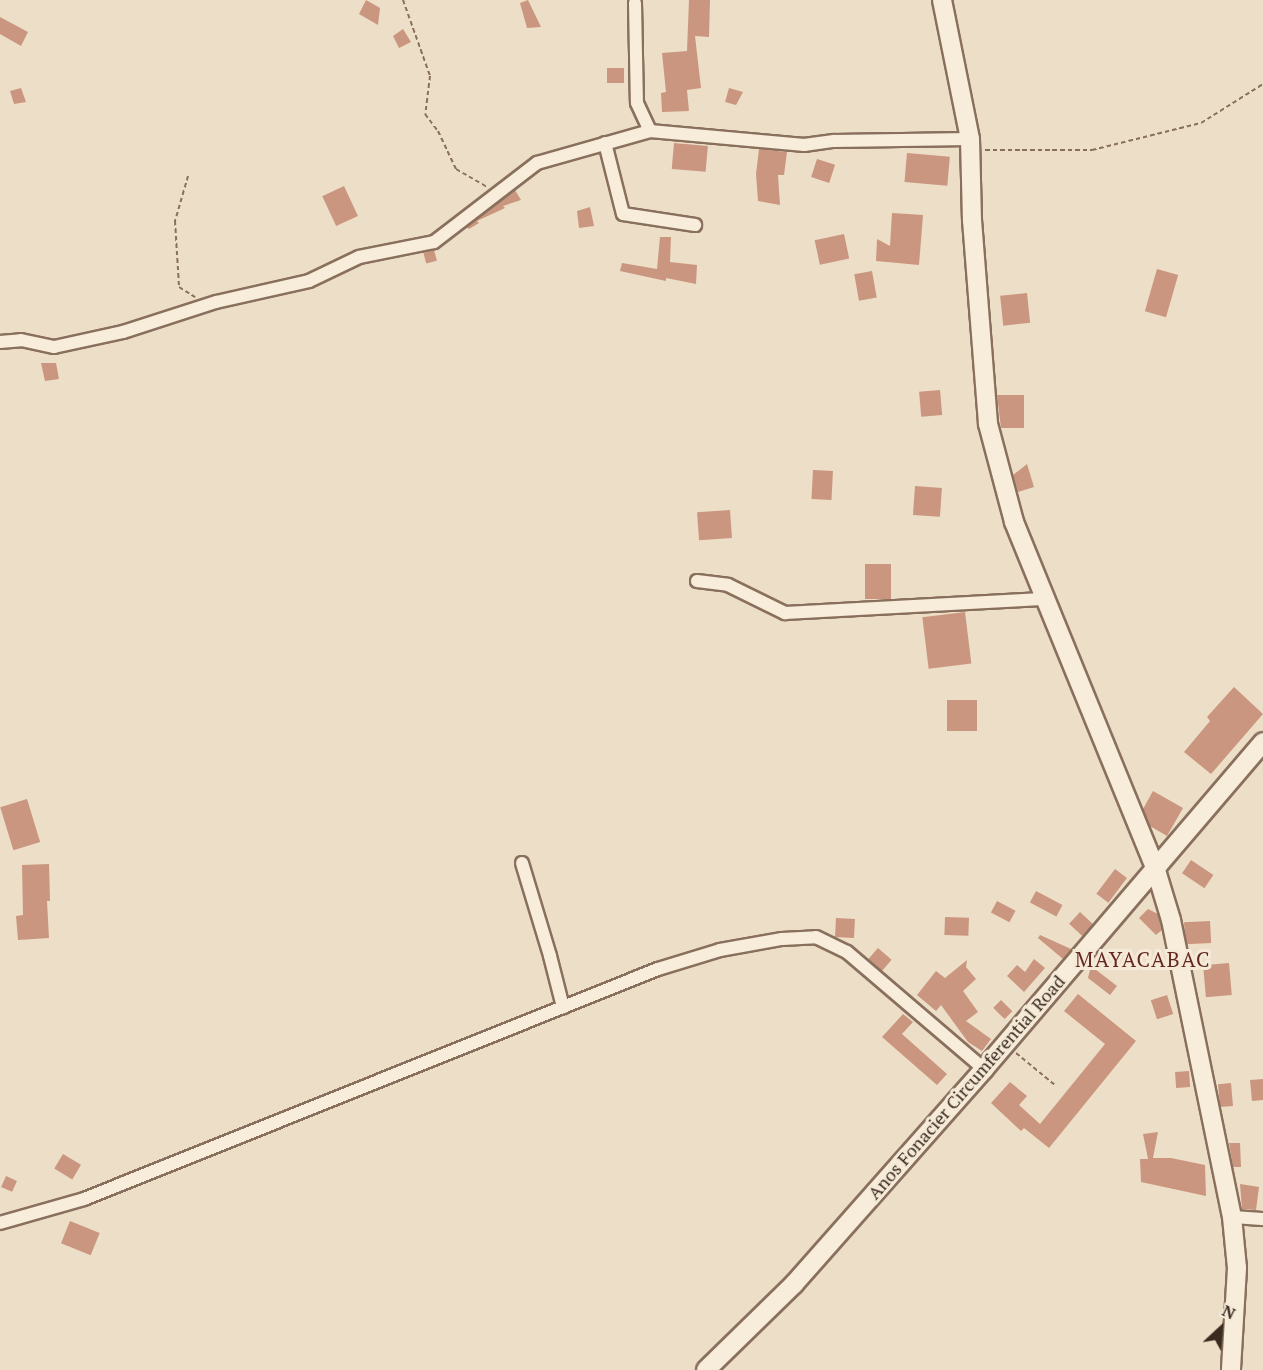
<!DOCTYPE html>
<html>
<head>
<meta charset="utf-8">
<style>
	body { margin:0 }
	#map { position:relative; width:1263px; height:1370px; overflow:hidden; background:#eddec7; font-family:"PT Serif",serif }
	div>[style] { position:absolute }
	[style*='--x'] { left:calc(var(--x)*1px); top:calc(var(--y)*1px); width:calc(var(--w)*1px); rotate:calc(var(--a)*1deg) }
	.building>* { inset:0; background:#ca967f; transform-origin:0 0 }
	.path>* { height:2px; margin-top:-1px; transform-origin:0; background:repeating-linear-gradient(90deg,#89705d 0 4.5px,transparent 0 7.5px) }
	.roads { filter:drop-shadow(2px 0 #89705d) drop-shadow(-2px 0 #89705d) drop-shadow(0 2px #89705d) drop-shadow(0 -2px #89705d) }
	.street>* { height:12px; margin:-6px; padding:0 6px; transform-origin:6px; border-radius:6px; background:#f8ecdb }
	.secondary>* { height:18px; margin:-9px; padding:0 9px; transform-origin:9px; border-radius:9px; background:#f8ecdb }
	span { translate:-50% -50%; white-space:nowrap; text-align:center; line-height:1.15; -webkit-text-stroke:6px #f5e9d7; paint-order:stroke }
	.street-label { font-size:18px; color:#3a2a20 }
	.quarter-label { font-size:21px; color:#652821; letter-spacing:1.5px }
	.north { position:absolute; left:1191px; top:1298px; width:60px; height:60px; -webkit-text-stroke:4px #f5e9d7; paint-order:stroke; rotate:26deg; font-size:16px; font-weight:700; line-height:24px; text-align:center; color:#3a2a20 }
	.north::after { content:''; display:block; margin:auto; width:21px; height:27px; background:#3a2a20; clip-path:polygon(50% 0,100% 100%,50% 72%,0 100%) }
</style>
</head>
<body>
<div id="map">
	<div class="building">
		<i style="clip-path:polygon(366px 0,380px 8px,378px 25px,359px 14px)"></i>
		<i style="clip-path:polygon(528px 0,541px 27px,527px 28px,520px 3px)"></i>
		<i style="clip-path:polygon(689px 0,710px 0,709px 37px,695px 36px,701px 88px,687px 90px,689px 111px,662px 112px,661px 93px,666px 92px,662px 53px,687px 51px)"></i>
		<i style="clip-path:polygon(0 17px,28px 32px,21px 46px,0 34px)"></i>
		<i style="clip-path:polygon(403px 29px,411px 42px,399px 48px,393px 36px)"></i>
		<i style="left:607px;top:68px;width:17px;height:15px"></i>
		<i style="clip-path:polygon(21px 88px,26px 102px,14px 104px,10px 91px)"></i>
		<i style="clip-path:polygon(729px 88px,743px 92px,736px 105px,725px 102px)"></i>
		<i style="left:674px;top:143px;width:34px;height:26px;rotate:5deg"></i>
		<i style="clip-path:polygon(759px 149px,787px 152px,784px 175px,778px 175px,780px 205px,758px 201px,756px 174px)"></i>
		<i style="left:907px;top:153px;width:43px;height:29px;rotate:5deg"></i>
		<i style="left:817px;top:159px;width:19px;height:19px;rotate:18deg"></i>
		<i style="left:344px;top:186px;width:33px;height:24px;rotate:65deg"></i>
		<i style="clip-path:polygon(515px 190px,521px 200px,503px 206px,505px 208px,477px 221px,479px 223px,469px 229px,467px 227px)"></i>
		<i style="clip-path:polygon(590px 207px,594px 226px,579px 228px,577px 211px)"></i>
		<i style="clip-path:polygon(892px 213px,923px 215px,919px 265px,876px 261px,877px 239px,890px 246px)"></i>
		<i style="left:844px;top:234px;width:25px;height:30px;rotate:78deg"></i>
		<i style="clip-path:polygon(660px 237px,671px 237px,670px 262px,697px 265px,696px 284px,666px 278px,666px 281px,620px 271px,622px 263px,657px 269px)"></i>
		<i style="left:434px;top:250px;width:11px;height:11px;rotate:75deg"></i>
		<i style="left:1157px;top:269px;width:22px;height:44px;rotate:16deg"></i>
		<i style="left:872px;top:271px;width:27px;height:18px;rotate:80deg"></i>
		<i style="left:1027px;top:293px;width:30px;height:27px;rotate:84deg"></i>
		<i style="clip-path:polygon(41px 363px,56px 363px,59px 379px,45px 381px)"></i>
		<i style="left:940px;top:390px;width:25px;height:21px;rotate:85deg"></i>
		<i style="clip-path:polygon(997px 395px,1024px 395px,1024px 428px,1001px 428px)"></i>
		<i style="clip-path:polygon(1027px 464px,1034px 487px,1018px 492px,1013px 475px)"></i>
		<i style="left:813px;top:470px;width:20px;height:29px;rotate:3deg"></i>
		<i style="left:915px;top:486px;width:27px;height:29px;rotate:4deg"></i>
		<i style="left:730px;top:510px;width:28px;height:33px;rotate:86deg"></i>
		<i style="left:865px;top:564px;width:26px;height:35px"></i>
		<i style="left:965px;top:612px;width:52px;height:43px;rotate:83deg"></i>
		<i style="clip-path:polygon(1234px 687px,1263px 714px,1211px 774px,1184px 752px,1210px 721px,1207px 717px)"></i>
		<i style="left:947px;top:700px;width:30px;height:31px"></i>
		<i style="clip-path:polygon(1153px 791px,1183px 808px,1167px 836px,1150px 826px,1143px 809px)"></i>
		<i style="left:27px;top:799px;width:45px;height:28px;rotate:73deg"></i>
		<i style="left:1191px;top:860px;width:27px;height:16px;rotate:34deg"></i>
		<i style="clip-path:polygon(49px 864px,50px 901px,47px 901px,49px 938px,18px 940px,16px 916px,23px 915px,22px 865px)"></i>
		<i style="left:1115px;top:869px;width:15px;height:31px;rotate:37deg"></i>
		<i style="left:1036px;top:891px;width:30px;height:13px;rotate:28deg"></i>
		<i style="left:997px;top:901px;width:21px;height:13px;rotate:28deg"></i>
		<i style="clip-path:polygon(1148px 909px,1158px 914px,1162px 930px,1156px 935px,1139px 918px)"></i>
		<i style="left:1080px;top:912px;width:18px;height:16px;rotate:43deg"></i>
		<i style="left:945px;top:917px;width:24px;height:18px;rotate:2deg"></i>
		<i style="left:836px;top:918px;width:19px;height:19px;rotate:3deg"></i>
		<i style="left:1210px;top:921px;width:22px;height:26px;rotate:87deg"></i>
		<i style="clip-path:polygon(1040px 935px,1071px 949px,1070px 951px,1063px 959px,1038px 938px)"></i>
		<i style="left:878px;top:948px;width:18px;height:15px;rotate:41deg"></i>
		<i style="clip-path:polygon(1034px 959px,1045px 968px,1024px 992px,1007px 976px,1017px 965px,1025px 972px)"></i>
		<i style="clip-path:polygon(967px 960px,966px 967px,976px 979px,963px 991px,978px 1012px,966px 1021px,991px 1039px,982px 1051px,968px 1042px,941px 1005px,936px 1011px,917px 995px,936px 971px,945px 978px)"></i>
		<i style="left:1229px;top:963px;width:32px;height:26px;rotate:85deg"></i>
		<i style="clip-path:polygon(1091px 966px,1117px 986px,1110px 995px,1088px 978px)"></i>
		<i style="clip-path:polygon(1078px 994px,1136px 1041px,1049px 1148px,1024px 1128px,1021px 1131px,991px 1103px,1010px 1082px,1027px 1096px,1019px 1105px,1040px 1124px,1105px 1044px,1064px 1011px)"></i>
		<i style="left:1167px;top:995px;width:20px;height:17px;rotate:72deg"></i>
		<i style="left:1001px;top:1000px;width:16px;height:11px;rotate:45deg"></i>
		<i style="clip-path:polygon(903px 1014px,913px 1022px,902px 1034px,947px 1074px,937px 1085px,882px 1037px)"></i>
		<i style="left:1189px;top:1071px;width:16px;height:14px;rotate:86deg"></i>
		<i style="clip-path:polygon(1263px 1079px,1263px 1100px,1252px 1101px,1250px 1080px)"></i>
		<i style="left:1231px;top:1083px;width:23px;height:13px;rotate:85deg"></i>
		<i style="clip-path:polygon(1158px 1132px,1153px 1158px,1171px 1158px,1205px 1165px,1206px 1196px,1141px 1182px,1140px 1159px,1148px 1159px,1143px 1134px)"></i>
		<i style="clip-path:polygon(1229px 1143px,1240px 1143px,1241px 1167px,1233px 1167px)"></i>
		<i style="left:63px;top:1154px;width:21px;height:17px;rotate:31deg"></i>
		<i style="left:6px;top:1176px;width:12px;height:12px;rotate:24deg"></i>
		<i style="clip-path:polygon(1240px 1184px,1259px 1187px,1256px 1210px,1242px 1209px)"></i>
		<i style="left:70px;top:1221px;width:32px;height:24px;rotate:22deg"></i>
	</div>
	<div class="path">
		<i style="--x:403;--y:0;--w:81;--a:70.4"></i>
		<i style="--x:430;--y:76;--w:38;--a:97"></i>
		<i style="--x:425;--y:114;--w:21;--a:53"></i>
		<i style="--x:438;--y:131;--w:42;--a:64.7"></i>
		<i style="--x:456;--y:169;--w:36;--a:30"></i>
		<i style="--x:985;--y:150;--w:107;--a:0"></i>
		<i style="--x:1092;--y:150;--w:112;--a:-13.9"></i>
		<i style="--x:1201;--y:123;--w:73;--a:-32.2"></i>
		<i style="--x:188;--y:176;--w:47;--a:106.1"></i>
		<i style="--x:175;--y:221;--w:66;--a:86.5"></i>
		<i style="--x:179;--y:287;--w:19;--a:32"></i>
		<i style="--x:1016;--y:1053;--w:50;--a:39.4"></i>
	</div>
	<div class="roads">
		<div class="street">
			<i style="--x:635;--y:3;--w:100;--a:88.9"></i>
			<i style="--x:637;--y:103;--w:31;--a:65"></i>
			<i style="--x:605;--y:143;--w:73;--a:75.8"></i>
			<i style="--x:623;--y:214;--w:73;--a:8.7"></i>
			<i style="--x:0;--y:342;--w:21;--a:-5"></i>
			<i style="--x:21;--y:340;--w:34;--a:12"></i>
			<i style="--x:54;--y:347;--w:71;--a:-12.3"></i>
			<i style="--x:123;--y:332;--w:98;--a:-17.9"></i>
			<i style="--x:216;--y:302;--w:95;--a:-12.7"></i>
			<i style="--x:309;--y:281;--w:55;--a:-25.6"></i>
			<i style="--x:359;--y:257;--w:76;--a:-11.3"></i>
			<i style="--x:434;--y:242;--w:130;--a:-37.5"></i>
			<i style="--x:537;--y:163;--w:117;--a:-15.8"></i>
			<i style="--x:650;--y:131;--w:155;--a:5.2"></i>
			<i style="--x:804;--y:145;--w:30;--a:-8"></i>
			<i style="--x:834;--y:141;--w:136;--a:-0.8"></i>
			<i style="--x:697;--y:581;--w:31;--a:7"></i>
			<i style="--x:728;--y:585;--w:64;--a:26.2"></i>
			<i style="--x:785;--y:613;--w:262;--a:-3.1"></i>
			<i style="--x:522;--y:863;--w:97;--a:73.2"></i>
			<i style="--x:550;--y:956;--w:53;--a:75.7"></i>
			<i style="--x:1232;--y:1217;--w:31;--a:4"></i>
			<i style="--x:0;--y:1223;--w:87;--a:-15.9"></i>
			<i style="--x:84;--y:1199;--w:618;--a:-21.84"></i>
			<i style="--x:658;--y:969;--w:65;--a:-17"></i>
			<i style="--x:720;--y:950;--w:63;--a:-10.1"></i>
			<i style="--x:782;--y:939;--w:34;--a:-3"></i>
			<i style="--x:816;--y:937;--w:34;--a:26"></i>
			<i style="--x:847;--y:952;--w:180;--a:40.5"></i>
		</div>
		<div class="secondary">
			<i style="--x:942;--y:0;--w:142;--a:78.6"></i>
			<i style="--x:970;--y:139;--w:81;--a:88.6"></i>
			<i style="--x:972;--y:220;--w:205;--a:85.5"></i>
			<i style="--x:988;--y:424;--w:101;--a:75.1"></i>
			<i style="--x:1014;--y:522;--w:373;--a:67.8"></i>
			<i style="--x:1155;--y:867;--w:55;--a:73.2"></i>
			<i style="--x:1171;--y:920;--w:303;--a:78.4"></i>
			<i style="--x:1232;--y:1217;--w:51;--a:84.4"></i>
			<i style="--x:1237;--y:1268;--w:102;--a:93.4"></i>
			<i style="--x:706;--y:1370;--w:123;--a:-44.3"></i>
			<i style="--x:794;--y:1284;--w:287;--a:-48.5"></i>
			<i style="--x:984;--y:1069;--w:430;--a:-49.5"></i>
		</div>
	</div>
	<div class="street-label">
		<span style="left:966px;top:1087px;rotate:-49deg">Anos Fonacier Circumferential Road</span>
	</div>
	<div class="quarter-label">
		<span style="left:1143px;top:959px">MAYACABAC</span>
	</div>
	<div class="north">N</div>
</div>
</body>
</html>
